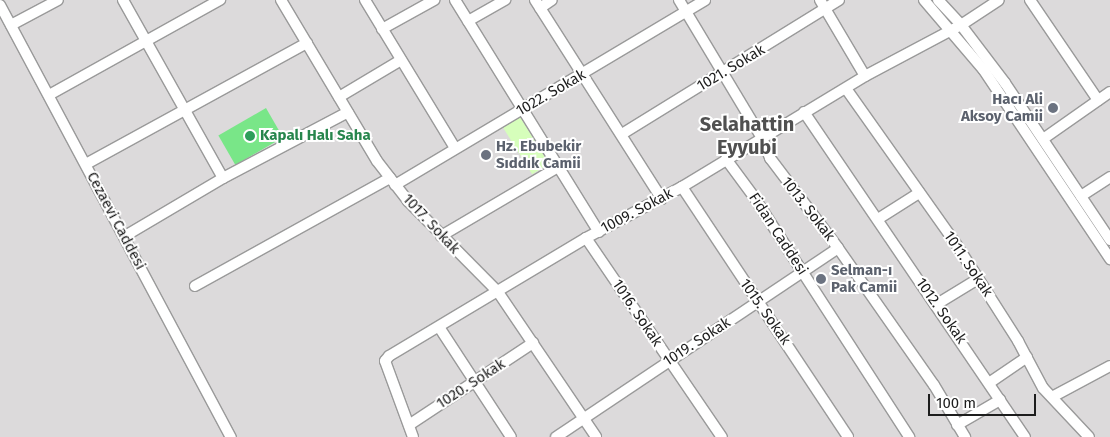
<!DOCTYPE html>
<html>
<head>
<meta charset="utf-8">
<style>
	body { margin:0 }
	#map { position:relative; width:1110px; height:437px; overflow:hidden; background:#f0e5e2; font-family:"Fira Sans",sans-serif }
	div>[style] { position:absolute }
	[style*='--x'] { left:calc(var(--x)*1px); top:calc(var(--y)*1px); width:calc(var(--w)*1px); rotate:calc(var(--a)*1deg) }
	.residential>* { inset:0; background:#dcdadb; transform-origin:0 0 }
	.park>* { inset:0; background:#d6febb; transform-origin:0 0 }
	.pitch>* { inset:0; background:#79e688; transform-origin:0 0 }
	.roads { filter:drop-shadow(1px 0 #9a9a9a) drop-shadow(-1px 0 #9a9a9a) drop-shadow(0 1px #9a9a9a) drop-shadow(0 -1px #9a9a9a) }
	.minor>* { height:10px; margin:-5px; padding:0 5px; transform-origin:5px; border-radius:5px; background:#fff }
	.dots>* { width:14px; height:14px; translate:-50% -50%; box-sizing:border-box; border:2px solid #fff; border-radius:50% }
	span { translate:-50% -50%; white-space:nowrap; text-align:center; line-height:1.15; -webkit-text-stroke:4px #fff; paint-order:stroke }
	.street-label { font-size:15px; color:#1d1d1d }
	.worship-label { font-size:15px; color:#5b616d; font-weight:700 }
	.right { translate:-100% -50%; text-align:right }
	.left { translate:0 -50%; text-align:left }
	.leisure-label { font-size:15px; color:#27864d; font-weight:700 }
	.district-label { font-size:20px; color:#505050; font-weight:700 }
	.scale { position:absolute; left:928px; top:394px; width:108px; height:22px; box-sizing:border-box; border:2px solid #1d1d1d; border-top:0; padding-left:6px; font-size:15px; line-height:18px; white-space:nowrap; color:#1d1d1d; -webkit-text-stroke:4px #fff; paint-order:stroke }
</style>
</head>
<body>
<div id="map">
	<div class="residential">
		<i style="left:0;top:0;width:1110px;height:437px"></i>
	</div>
	<div class="park">
		<i style="left:520px;top:117px;width:55px;height:20px;rotate:58deg"></i>
	</div>
	<div class="pitch">
		<i style="left:266px;top:108px;width:34px;height:55px;rotate:60deg"></i>
	</div>
	<div class="roads">
		<div class="minor">
			<i style="--x:123;--y:0;--w:204;--a:60.7"></i>
			<i style="--x:281;--y:0;--w:187;--a:59.2"></i>
			<i style="--x:377;--y:161;--w:51;--a:52.2"></i>
			<i style="--x:408;--y:201;--w:128;--a:45.3"></i>
			<i style="--x:498;--y:292;--w:175;--a:55.9"></i>
			<i style="--x:365;--y:0;--w:173;--a:58.7"></i>
			<i style="--x:455;--y:0;--w:273;--a:58.2"></i>
			<i style="--x:535;--y:0;--w:236;--a:57.5"></i>
			<i style="--x:679;--y:0;--w:161;--a:59"></i>
			<i style="--x:762;--y:138;--w:22;--a:68"></i>
			<i style="--x:770;--y:158;--w:113;--a:52.9"></i>
			<i style="--x:838;--y:248;--w:167;--a:55"></i>
			<i style="--x:934;--y:385;--w:61;--a:59.2"></i>
			<i style="--x:820;--y:0;--w:88;--a:59.4"></i>
			<i style="--x:924;--y:0;--w:91;--a:49.5"></i>
			<i style="--x:983;--y:69;--w:229;--a:56.2"></i>
			<i style="--x:938;--y:0;--w:34;--a:47"></i>
			<i style="--x:961;--y:25;--w:73;--a:52.8"></i>
			<i style="--x:1005;--y:83;--w:189;--a:56.2"></i>
			<i style="--x:1030;--y:0;--w:121;--a:55.8"></i>
			<i style="--x:0;--y:5;--w:490;--a:61.9"></i>
			<i style="--x:540;--y:8;--w:14;--a:-34"></i>
			<i style="--x:468;--y:21;--w:43;--a:-29.6"></i>
			<i style="--x:11;--y:25;--w:53;--a:-28"></i>
			<i style="--x:382;--y:29;--w:60;--a:-29.1"></i>
			<i style="--x:847;--y:90;--w:192;--a:54.7"></i>
			<i style="--x:958;--y:247;--w:112;--a:57.4"></i>
			<i style="--x:1018;--y:341;--w:53;--a:62"></i>
			<i style="--x:1043;--y:388;--w:67;--a:46.8"></i>
			<i style="--x:49;--y:95;--w:196;--a:-29.1"></i>
			<i style="--x:339;--y:97;--w:72;--a:-30.8"></i>
			<i style="--x:804;--y:112;--w:393;--a:55.8"></i>
			<i style="--x:622;--y:134;--w:255;--a:-31.7"></i>
			<i style="--x:1043;--y:139;--w:82;--a:-35"></i>
			<i style="--x:726;--y:159;--w:47;--a:53.6"></i>
			<i style="--x:754;--y:197;--w:286;--a:57.1"></i>
			<i style="--x:86;--y:164;--w:252;--a:-28.7"></i>
			<i style="--x:395;--y:185;--w:361;--a:-30.8"></i>
			<i style="--x:682;--y:187;--w:300;--a:56.4"></i>
			<i style="--x:1081;--y:196;--w:35;--a:-33"></i>
			<i style="--x:878;--y:219;--w:49;--a:-32.4"></i>
			<i style="--x:125;--y:236;--w:114;--a:-30.6"></i>
			<i style="--x:223;--y:178;--w:141;--a:-27.8"></i>
			<i style="--x:441;--y:236;--w:136;--a:-30.5"></i>
			<i style="--x:586;--y:238;--w:241;--a:55.7"></i>
			<i style="--x:195;--y:286;--w:223;--a:-29"></i>
			<i style="--x:937;--y:304;--w:48;--a:-31.4"></i>
			<i style="--x:439;--y:327;--w:131;--a:56.8"></i>
			<i style="--x:989;--y:383;--w:46;--a:-34.4"></i>
			<i style="--x:1052;--y:397;--w:66;--a:-28.1"></i>
			<i style="--x:409;--y:425;--w:149;--a:-33.5"></i>
			<i style="--x:957;--y:425;--w:50;--a:-30.2"></i>
			<i style="--x:413;--y:437;--w:81;--a:-110.2"></i>
			<i style="--x:385;--y:361;--w:6;--a:-51"></i>
			<i style="--x:389;--y:356;--w:230;--a:-30.9"></i>
			<i style="--x:586;--y:238;--w:109;--a:-28"></i>
			<i style="--x:682;--y:187;--w:214;--a:-31.2"></i>
			<i style="--x:865;--y:76;--w:109;--a:-28"></i>
			<i style="--x:961;--y:25;--w:45;--a:-33.3"></i>
			<i style="--x:556;--y:437;--w:339;--a:-33.8"></i>
		</div>
	</div>
	<div class="dots">
		<i style="left:1053px;top:108px;background:#6b7280"></i>
		<i style="left:250px;top:136px;background:#2e9e5b"></i>
		<i style="left:486px;top:155px;background:#6b7280"></i>
		<i style="left:821px;top:279px;background:#6b7280"></i>
	</div>
	<div class="street-label">
		<span style="left:731px;top:68px;rotate:-31deg">1021. Sokak</span>
		<span style="left:551px;top:93px;rotate:-30deg">1022. Sokak</span>
		<span style="left:808px;top:209px;rotate:52deg">1013. Sokak</span>
		<span style="left:637px;top:211px;rotate:-28deg">1009. Sokak</span>
		<span style="left:116px;top:221px;rotate:62deg">Cezaevi Caddesi</span>
		<span style="left:431px;top:224px;rotate:47deg">1017. Sokak</span>
		<span style="left:778px;top:234px;rotate:57deg">Fidan Caddesi</span>
		<span style="left:968px;top:264px;rotate:56deg">1011. Sokak</span>
		<span style="left:941px;top:311px;rotate:55deg">1012. Sokak</span>
		<span style="left:765px;top:312px;rotate:55deg">1015. Sokak</span>
		<span style="left:637px;top:313px;rotate:56deg">1016. Sokak</span>
		<span style="left:697px;top:342px;rotate:-33deg">1019. Sokak</span>
		<span style="left:471px;top:384px;rotate:-33deg">1020. Sokak</span>
	</div>
	<div class="worship-label">
		<span class="right" style="left:1043px;top:108px">Hacı Ali<br>Aksoy Camii</span>
		<span class="left" style="left:496px;top:155px">Hz. Ebubekir<br>Sıddık Camii</span>
		<span class="left" style="left:831px;top:279px">Selman-ı<br>Pak Camii</span>
	</div>
	<div class="leisure-label">
		<span class="left" style="left:260px;top:136px">Kapalı Halı Saha</span>
	</div>
	<div class="district-label">
		<span style="left:747px;top:136px">Selahattin<br>Eyyubi</span>
	</div>
	<div class="scale">100 m</div>
</div>
</body>
</html>
